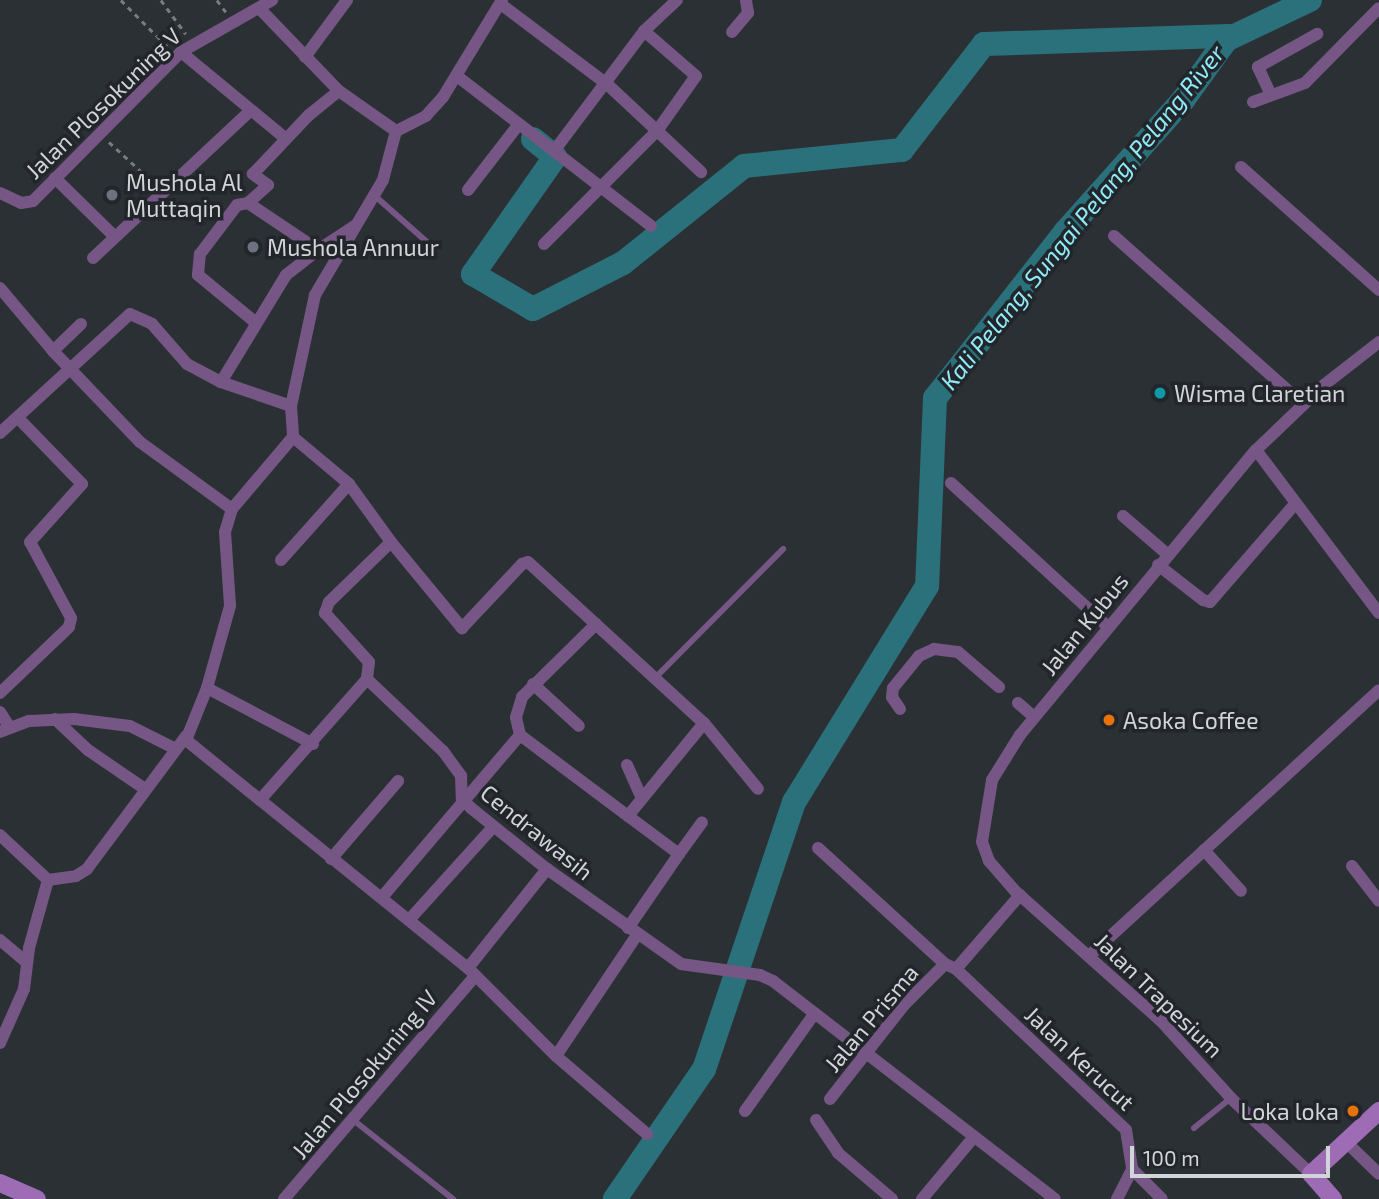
<!DOCTYPE html>
<html>
<head>
<meta charset="utf-8">
<style>
	body { margin:0 }
	#map { position:relative; width:1379px; height:1199px; overflow:hidden; background:#2b3034; font-family:"Exo 2",sans-serif }
	div>[style] { position:absolute }
	[style*='--x'] { left:calc(var(--x)*1px); top:calc(var(--y)*1px); width:calc(var(--w)*1px); rotate:calc(var(--a)*1deg) }
	.river>* { height:24px; margin:-12px; padding:0 12px; transform-origin:12px; border-radius:12px; background:#2a717b }
	.path>* { height:2.5px; margin-top:-1.25px; transform-origin:0; background:repeating-linear-gradient(90deg,#787c7f 0 5px,transparent 0 10px) }
	.lane>* { height:6px; margin:-3px; padding:0 3px; transform-origin:3px; border-radius:3px; background:#765685 }
	.street>* { height:12px; margin:-6px; padding:0 6px; transform-origin:6px; border-radius:6px; background:#765685 }
	.secondary>* { height:18px; margin:-9px; padding:0 9px; transform-origin:9px; border-radius:9px; background:#9e6bb5 }
	.dots>* { width:19px; height:19px; translate:-50% -50%; box-sizing:border-box; border:4px solid #22262a; border-radius:50% }
	span { translate:-50% -50%; white-space:nowrap; text-align:center; line-height:1.15; -webkit-text-stroke:7px #22262a; paint-order:stroke }
	.street-label { font-size:23px; color:#d2d5d7 }
	.poi-label { font-size:23px; color:#d2d5d7 }
	.left { translate:0 -50%; text-align:left }
	.right { translate:-100% -50%; text-align:right }
	.water-label { font-size:24px; color:#8febf9; font-style:italic }
	.scale { position:absolute; left:1130px; top:1146px; width:200px; height:32px; box-sizing:border-box; border:4px solid #d2d5d7; border-top:0; padding-left:9px; font-size:21px; line-height:24px; white-space:nowrap; color:#d2d5d7; -webkit-text-stroke:5px #22262a; paint-order:stroke }
</style>
</head>
<body>
<div id="map">
	<div class="river">
		<i style="--x:1226;--y:40;--w:93;--a:-25.5"></i>
		<i style="--x:533;--y:139;--w:28;--a:39"></i>
		<i style="--x:555;--y:157;--w:143;--a:125"></i>
		<i style="--x:473;--y:274;--w:69;--a:30.3"></i>
		<i style="--x:533;--y:309;--w:101;--a:-27.1"></i>
		<i style="--x:623;--y:263;--w:155;--a:-38.7"></i>
		<i style="--x:744;--y:166;--w:159;--a:-5.8"></i>
		<i style="--x:902;--y:150;--w:134;--a:-52.3"></i>
		<i style="--x:984;--y:44;--w:245;--a:-1.9"></i>
		<i style="--x:1229;--y:36;--w:79;--a:125.7"></i>
		<i style="--x:1183;--y:100;--w:176;--a:131.8"></i>
		<i style="--x:1066;--y:231;--w:212;--a:128.1"></i>
		<i style="--x:935;--y:398;--w:188;--a:92.4"></i>
		<i style="--x:927;--y:586;--w:254;--a:121.6"></i>
		<i style="--x:794;--y:802;--w:282;--a:108.6"></i>
		<i style="--x:704;--y:1069;--w:158;--a:124.4"></i>
	</div>
	<div class="path">
		<i style="--x:121;--y:0;--w:68;--a:45"></i>
		<i style="--x:161;--y:0;--w:42;--a:53.7"></i>
		<i style="--x:217;--y:0;--w:15;--a:53"></i>
		<i style="--x:109;--y:142;--w:61;--a:42.3"></i>
		<i style="--x:174;--y:201;--w:40;--a:41"></i>
	</div>
	<div class="lane">
		<i style="--x:375;--y:196;--w:69;--a:41.5"></i>
		<i style="--x:655;--y:678;--w:182;--a:-45.2"></i>
		<i style="--x:352;--y:1119;--w:129;--a:38.4"></i>
		<i style="--x:1194;--y:1128;--w:48;--a:-39"></i>
	</div>
	<div class="street">
		<i style="--x:502;--y:0;--w:114;--a:121.3"></i>
		<i style="--x:443;--y:97;--w:25;--a:132"></i>
		<i style="--x:426;--y:116;--w:34;--a:153"></i>
		<i style="--x:396;--y:131;--w:51;--a:104.9"></i>
		<i style="--x:383;--y:180;--w:134;--a:120.6"></i>
		<i style="--x:315;--y:295;--w:114;--a:102.2"></i>
		<i style="--x:291;--y:406;--w:31;--a:86"></i>
		<i style="--x:293;--y:437;--w:94;--a:130.3"></i>
		<i style="--x:232;--y:509;--w:24;--a:107"></i>
		<i style="--x:225;--y:532;--w:74;--a:86.1"></i>
		<i style="--x:230;--y:606;--w:85;--a:105.7"></i>
		<i style="--x:207;--y:688;--w:56;--a:112"></i>
		<i style="--x:186;--y:740;--w:363;--a:39"></i>
		<i style="--x:468;--y:968;--w:124;--a:45"></i>
		<i style="--x:556;--y:1056;--w:146;--a:-56.2"></i>
		<i style="--x:502;--y:5;--w:131;--a:37"></i>
		<i style="--x:607;--y:84;--w:129;--a:43.1"></i>
		<i style="--x:260;--y:9;--w:114;--a:46.1"></i>
		<i style="--x:339;--y:91;--w:70;--a:35.1"></i>
		<i style="--x:732;--y:32;--w:25;--a:-50"></i>
		<i style="--x:748;--y:13;--w:13;--a:-99"></i>
		<i style="--x:181;--y:52;--w:136;--a:39.6"></i>
		<i style="--x:305;--y:57;--w:71;--a:-53.6"></i>
		<i style="--x:457;--y:76;--w:245;--a:37.7"></i>
		<i style="--x:1271;--y:95;--w:31;--a:-115"></i>
		<i style="--x:1258;--y:67;--w:68;--a:-29.2"></i>
		<i style="--x:1253;--y:102;--w:55;--a:-20.1"></i>
		<i style="--x:1305;--y:83;--w:105;--a:-45.4"></i>
		<i style="--x:554;--y:151;--w:150;--a:-53.1"></i>
		<i style="--x:644;--y:31;--w:45;--a:-43.2"></i>
		<i style="--x:1241;--y:167;--w:185;--a:41.7"></i>
		<i style="--x:55;--y:178;--w:84;--a:44.5"></i>
		<i style="--x:468;--y:190;--w:83;--a:-52.3"></i>
		<i style="--x:0;--y:193;--w:23;--a:25"></i>
		<i style="--x:21;--y:203;--w:12;--a:-9"></i>
		<i style="--x:33;--y:201;--w:210;--a:-45.2"></i>
		<i style="--x:181;--y:52;--w:105;--a:-29.7"></i>
		<i style="--x:248;--y:203;--w:84;--a:33.9"></i>
		<i style="--x:318;--y:250;--w:45;--a:-33.3"></i>
		<i style="--x:1114;--y:236;--w:253;--a:41.6"></i>
		<i style="--x:544;--y:244;--w:160;--a:-45"></i>
		<i style="--x:657;--y:131;--w:67;--a:-54.7"></i>
		<i style="--x:696;--y:76;--w:69;--a:-139.1"></i>
		<i style="--x:93;--y:258;--w:216;--a:-43.1"></i>
		<i style="--x:0;--y:288;--w:82;--a:49.9"></i>
		<i style="--x:53;--y:351;--w:126;--a:46.3"></i>
		<i style="--x:140;--y:442;--w:114;--a:36.1"></i>
		<i style="--x:255;--y:322;--w:74;--a:-140.5"></i>
		<i style="--x:198;--y:275;--w:21;--a:-85"></i>
		<i style="--x:200;--y:254;--w:61;--a:-52.9"></i>
		<i style="--x:237;--y:205;--w:11;--a:-10"></i>
		<i style="--x:248;--y:203;--w:27;--a:-42"></i>
		<i style="--x:268;--y:185;--w:19;--a:-144"></i>
		<i style="--x:253;--y:174;--w:81;--a:-46.5"></i>
		<i style="--x:309;--y:115;--w:38;--a:-39"></i>
		<i style="--x:53;--y:351;--w:39;--a:-44"></i>
		<i style="--x:221;--y:382;--w:125;--a:-58.7"></i>
		<i style="--x:286;--y:275;--w:41;--a:-38"></i>
		<i style="--x:0;--y:433;--w:176;--a:-42.5"></i>
		<i style="--x:130;--y:314;--w:24;--a:24"></i>
		<i style="--x:152;--y:324;--w:53;--a:48.8"></i>
		<i style="--x:187;--y:364;--w:38;--a:28"></i>
		<i style="--x:221;--y:382;--w:74;--a:18.9"></i>
		<i style="--x:293;--y:437;--w:73;--a:40"></i>
		<i style="--x:349;--y:484;--w:72;--a:54.1"></i>
		<i style="--x:391;--y:542;--w:86;--a:135.9"></i>
		<i style="--x:329;--y:602;--w:12;--a:110"></i>
		<i style="--x:325;--y:613;--w:66;--a:48.1"></i>
		<i style="--x:369;--y:662;--w:17;--a:97"></i>
		<i style="--x:367;--y:679;--w:105;--a:43.5"></i>
		<i style="--x:443;--y:751;--w:31;--a:54"></i>
		<i style="--x:461;--y:776;--w:23;--a:88"></i>
		<i style="--x:462;--y:799;--w:13;--a:45"></i>
		<i style="--x:471;--y:808;--w:97;--a:38.8"></i>
		<i style="--x:547;--y:869;--w:164;--a:35.3"></i>
		<i style="--x:681;--y:964;--w:80;--a:7.9"></i>
		<i style="--x:760;--y:975;--w:14;--a:25"></i>
		<i style="--x:773;--y:981;--w:356;--a:37.7"></i>
		<i style="--x:1256;--y:450;--w:204;--a:53"></i>
		<i style="--x:951;--y:483;--w:213;--a:42.5"></i>
		<i style="--x:1123;--y:516;--w:58;--a:40.8"></i>
		<i style="--x:391;--y:542;--w:112;--a:50.5"></i>
		<i style="--x:462;--y:628;--w:88;--a:-46.8"></i>
		<i style="--x:522;--y:564;--w:6;--a:-18"></i>
		<i style="--x:528;--y:562;--w:239;--a:42.5"></i>
		<i style="--x:704;--y:723;--w:85;--a:50.7"></i>
		<i style="--x:281;--y:560;--w:102;--a:-48.2"></i>
		<i style="--x:1158;--y:565;--w:57;--a:37.9"></i>
		<i style="--x:1203;--y:600;--w:7;--a:16"></i>
		<i style="--x:1210;--y:602;--w:130;--a:-49.1"></i>
		<i style="--x:533;--y:684;--w:62;--a:42.4"></i>
		<i style="--x:207;--y:688;--w:120;--a:27.8"></i>
		<i style="--x:0;--y:693;--w:95;--a:-43.7"></i>
		<i style="--x:69;--y:627;--w:9;--a:-77"></i>
		<i style="--x:71;--y:618;--w:86;--a:-118.3"></i>
		<i style="--x:30;--y:542;--w:78;--a:-48.1"></i>
		<i style="--x:82;--y:484;--w:91;--a:-134.1"></i>
		<i style="--x:1018;--y:703;--w:21;--a:41"></i>
		<i style="--x:900;--y:709;--w:14;--a:-124"></i>
		<i style="--x:892;--y:697;--w:9;--a:-84"></i>
		<i style="--x:893;--y:688;--w:41;--a:-50.9"></i>
		<i style="--x:919;--y:656;--w:17;--a:-25"></i>
		<i style="--x:934;--y:649;--w:24;--a:7"></i>
		<i style="--x:958;--y:652;--w:54;--a:40.5"></i>
		<i style="--x:0;--y:712;--w:15;--a:58"></i>
		<i style="--x:55;--y:719;--w:45;--a:43.2"></i>
		<i style="--x:88;--y:750;--w:69;--a:34.4"></i>
		<i style="--x:0;--y:732;--w:31;--a:-21"></i>
		<i style="--x:29;--y:721;--w:45;--a:-2.5"></i>
		<i style="--x:74;--y:719;--w:56;--a:7.1"></i>
		<i style="--x:130;--y:726;--w:51;--a:26.6"></i>
		<i style="--x:520;--y:735;--w:18;--a:-103"></i>
		<i style="--x:516;--y:717;--w:21;--a:-73"></i>
		<i style="--x:522;--y:697;--w:104;--a:-44.6"></i>
		<i style="--x:627;--y:765;--w:36;--a:66"></i>
		<i style="--x:260;--y:800;--w:162;--a:-48.5"></i>
		<i style="--x:0;--y:835;--w:66;--a:43.2"></i>
		<i style="--x:818;--y:848;--w:172;--a:42.4"></i>
		<i style="--x:945;--y:964;--w:12;--a:24"></i>
		<i style="--x:956;--y:969;--w:234;--a:43.4"></i>
		<i style="--x:1126;--y:1130;--w:39;--a:81"></i>
		<i style="--x:1132;--y:1169;--w:42;--a:45"></i>
		<i style="--x:1204;--y:850;--w:55;--a:47.9"></i>
		<i style="--x:679;--y:854;--w:39;--a:-54"></i>
		<i style="--x:331;--y:859;--w:103;--a:-49.3"></i>
		<i style="--x:1352;--y:866;--w:44;--a:52.4"></i>
		<i style="--x:383;--y:896;--w:211;--a:-49.6"></i>
		<i style="--x:520;--y:735;--w:135;--a:36.9"></i>
		<i style="--x:628;--y:816;--w:120;--a:-50.7"></i>
		<i style="--x:409;--y:920;--w:124;--a:-47.9"></i>
		<i style="--x:628;--y:928;--w:90;--a:-55.4"></i>
		<i style="--x:679;--y:854;--w:64;--a:-143.3"></i>
		<i style="--x:0;--y:940;--w:34;--a:40"></i>
		<i style="--x:1090;--y:955;--w:392;--a:-42.5"></i>
		<i style="--x:468;--y:968;--w:127;--a:-51.4"></i>
		<i style="--x:956;--y:969;--w:98;--a:-49.1"></i>
		<i style="--x:0;--y:1043;--w:59;--a:-66"></i>
		<i style="--x:24;--y:989;--w:41;--a:-83"></i>
		<i style="--x:29;--y:948;--w:71;--a:-74.4"></i>
		<i style="--x:48;--y:880;--w:28;--a:-8"></i>
		<i style="--x:76;--y:876;--w:13;--a:-32"></i>
		<i style="--x:87;--y:869;--w:166;--a:-53.3"></i>
		<i style="--x:556;--y:1056;--w:120;--a:40.6"></i>
		<i style="--x:830;--y:1099;--w:120;--a:-51.8"></i>
		<i style="--x:904;--y:1005;--w:58;--a:-45"></i>
		<i style="--x:745;--y:1111;--w:120;--a:-54.5"></i>
		<i style="--x:816;--y:1120;--w:40;--a:56"></i>
		<i style="--x:838;--y:1153;--w:71;--a:40.4"></i>
		<i style="--x:1345;--y:1141;--w:47;--a:44.1"></i>
		<i style="--x:1311;--y:1174;--w:110;--a:-136.5"></i>
		<i style="--x:1231;--y:1098;--w:104;--a:-132.3"></i>
		<i style="--x:1161;--y:1021;--w:194;--a:-138.3"></i>
		<i style="--x:1016;--y:892;--w:41;--a:-131.1"></i>
		<i style="--x:989;--y:861;--w:20;--a:-110"></i>
		<i style="--x:982;--y:842;--w:63;--a:-80.8"></i>
		<i style="--x:992;--y:780;--w:53;--a:-58.1"></i>
		<i style="--x:1020;--y:735;--w:370;--a:-50.4"></i>
		<i style="--x:1256;--y:450;--w:94;--a:-43.7"></i>
		<i style="--x:1324;--y:385;--w:70;--a:-38"></i>
		<i style="--x:284;--y:1199;--w:294;--a:-49.4"></i>
		<i style="--x:922;--y:1199;--w:80;--a:-50.1"></i>
		<i style="--x:1117;--y:1199;--w:34;--a:-63"></i>
	</div>
	<div class="secondary">
		<i style="--x:0;--y:1183;--w:40;--a:23.4"></i>
		<i style="--x:1333;--y:1199;--w:33;--a:-131"></i>
		<i style="--x:1311;--y:1174;--w:93;--a:-42.8"></i>
	</div>
	<div class="dots">
		<i style="left:112px;top:195px;background:#6b7280"></i>
		<i style="left:253px;top:247px;background:#6b7280"></i>
		<i style="left:1160px;top:393px;background:#0f9aa8"></i>
		<i style="left:1109px;top:720px;background:#e8710a"></i>
		<i style="left:1353px;top:1111px;background:#e8710a"></i>
	</div>
	<div class="street-label">
		<span style="left:103px;top:103px;rotate:-44deg">Jalan Plosokuning V</span>
		<span style="left:1084px;top:624px;rotate:-51deg">Jalan Kubus</span>
		<span style="left:537px;top:832px;rotate:39deg">Cendrawasih</span>
		<span style="left:1159px;top:995px;rotate:44deg">Jalan Trapesium</span>
		<span style="left:871px;top:1018px;rotate:-50deg">Jalan Prisma</span>
		<span style="left:1080px;top:1058px;rotate:43deg">Jalan Kerucut</span>
		<span style="left:364px;top:1074px;rotate:-50deg">Jalan Plosokuning IV</span>
	</div>
	<div class="poi-label">
		<span class="left" style="left:126px;top:195px">Mushola Al<br>Muttaqin</span>
		<span class="left" style="left:267px;top:247px">Mushola Annuur</span>
		<span class="left" style="left:1174px;top:393px">Wisma Claretian</span>
		<span class="left" style="left:1123px;top:720px">Asoka Coffee</span>
		<span class="right" style="left:1339px;top:1111px">Loka loka</span>
	</div>
	<div class="water-label">
		<span style="left:1082px;top:217px;rotate:-51deg">Kali Pelang, Sungai Pelang, Pelang River</span>
	</div>
	<div class="scale">100 m</div>
</div>
</body>
</html>
